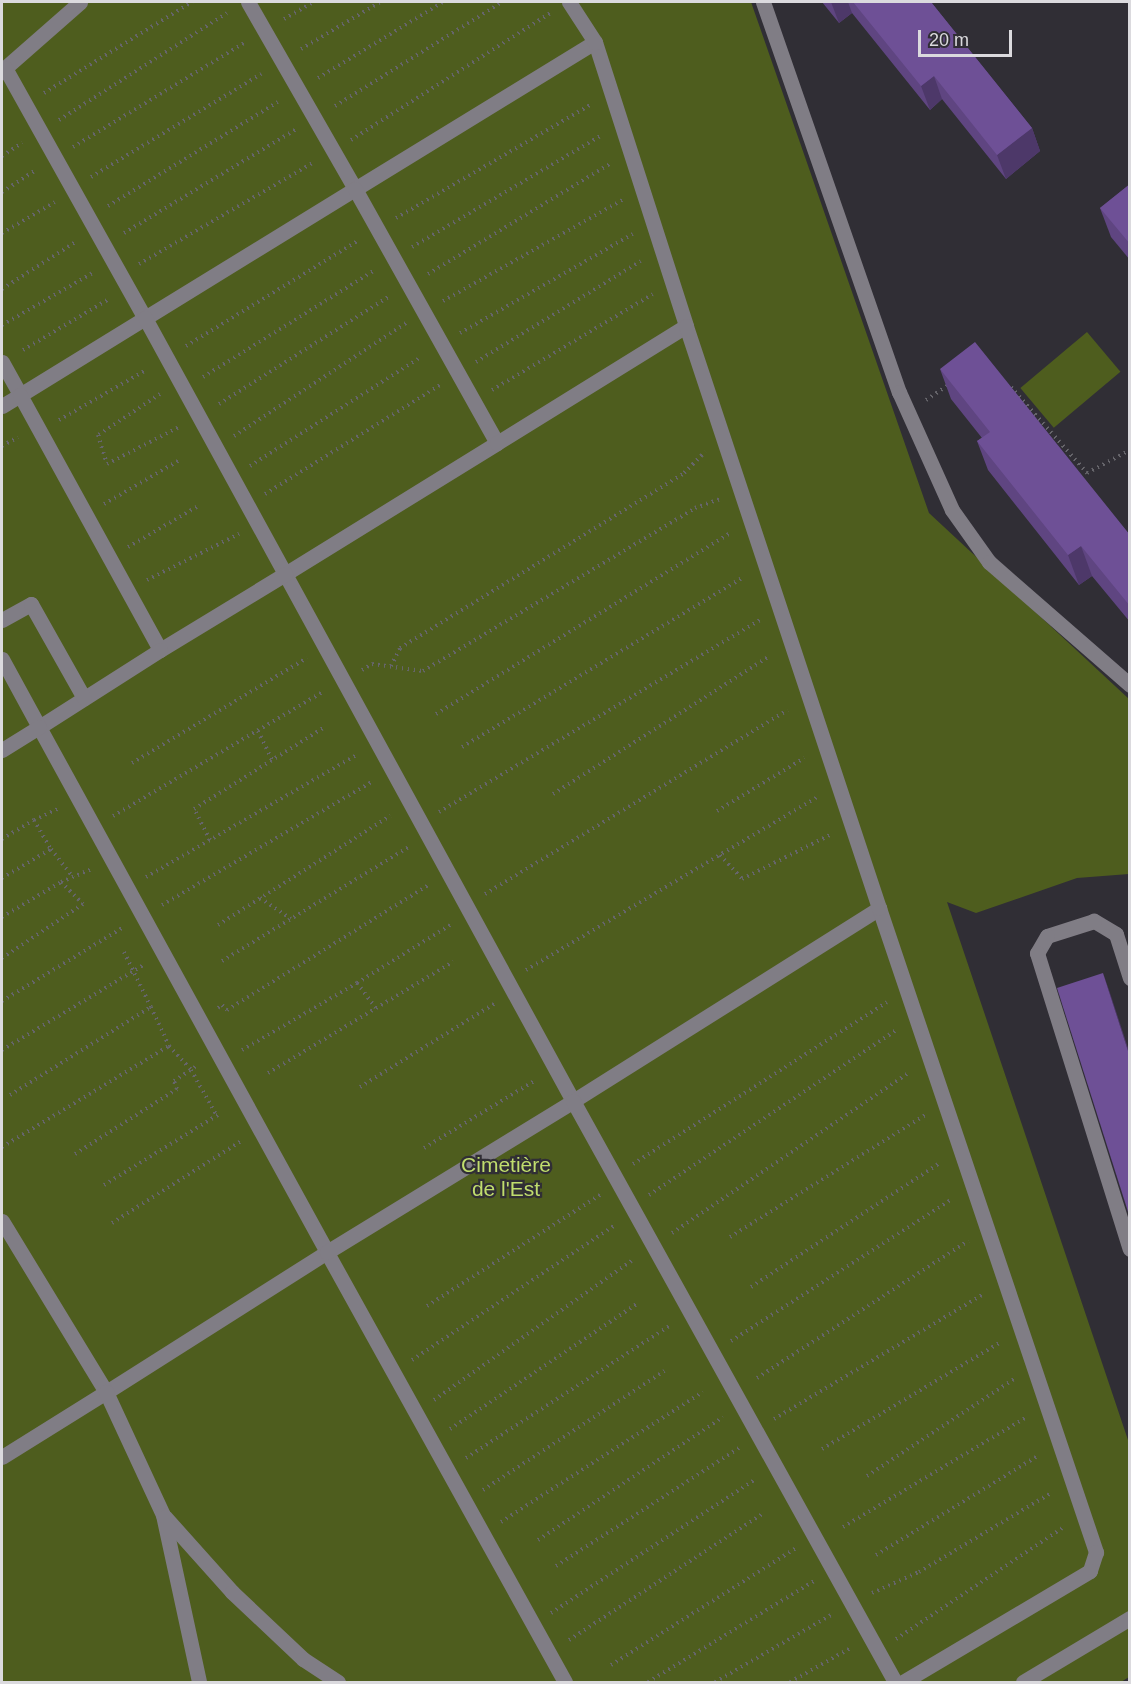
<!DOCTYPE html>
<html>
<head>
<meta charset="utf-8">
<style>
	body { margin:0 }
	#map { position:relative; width:1131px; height:1684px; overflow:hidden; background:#302e35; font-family:Helvetica,sans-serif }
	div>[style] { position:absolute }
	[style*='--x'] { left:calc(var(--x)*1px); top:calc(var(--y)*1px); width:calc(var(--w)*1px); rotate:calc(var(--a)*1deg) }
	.green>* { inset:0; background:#4e5d1e; transform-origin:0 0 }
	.path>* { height:4px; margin-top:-2px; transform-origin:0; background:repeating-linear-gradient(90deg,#66656b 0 1.5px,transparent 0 6px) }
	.service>* { height:15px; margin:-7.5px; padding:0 7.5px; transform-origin:7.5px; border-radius:7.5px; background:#807d85 }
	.wall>* { inset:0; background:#5f4581 }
	.shaded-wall>* { inset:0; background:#4d3869 }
	.building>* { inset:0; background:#6e5096 }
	span { translate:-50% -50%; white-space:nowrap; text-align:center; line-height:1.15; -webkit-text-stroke:4.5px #302e35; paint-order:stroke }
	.park-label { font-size:21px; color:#c0dd6d }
	.frame { position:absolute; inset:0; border:3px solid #dbdade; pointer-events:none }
	.scale { position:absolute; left:918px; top:30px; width:94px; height:27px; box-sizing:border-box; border:3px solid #dbdade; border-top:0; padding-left:8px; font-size:18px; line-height:21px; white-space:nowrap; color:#dbdade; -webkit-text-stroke:4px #302e35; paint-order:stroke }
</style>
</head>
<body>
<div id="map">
	<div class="green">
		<i style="clip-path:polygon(2px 2px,751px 2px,929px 513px,1129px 699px,1129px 874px,1077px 878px,976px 913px,947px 902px,1129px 1443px,1129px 1677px,1121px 1682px,2px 1682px)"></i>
		<i style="left:1087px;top:332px;width:52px;height:87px;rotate:50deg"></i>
	</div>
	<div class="path">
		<i style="--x:284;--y:19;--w:34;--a:-30"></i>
		<i style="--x:301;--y:49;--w:92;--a:-30.7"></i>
		<i style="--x:318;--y:78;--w:146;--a:-31.3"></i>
		<i style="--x:44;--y:93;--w:174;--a:-31.6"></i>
		<i style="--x:335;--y:106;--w:197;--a:-31.9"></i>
		<i style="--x:59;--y:120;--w:199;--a:-32.5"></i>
		<i style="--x:351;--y:140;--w:236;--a:-32.5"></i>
		<i style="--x:73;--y:147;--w:200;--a:-31.3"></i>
		<i style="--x:2;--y:156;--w:24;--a:-33"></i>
		<i style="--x:91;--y:177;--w:199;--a:-31.2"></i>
		<i style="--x:2;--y:192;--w:40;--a:-32.9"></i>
		<i style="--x:108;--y:206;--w:199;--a:-31.5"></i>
		<i style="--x:396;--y:218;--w:227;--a:-30.2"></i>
		<i style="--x:2;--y:233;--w:61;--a:-30.3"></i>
		<i style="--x:124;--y:233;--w:200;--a:-31.1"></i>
		<i style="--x:412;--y:247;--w:221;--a:-30.5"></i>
		<i style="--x:139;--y:264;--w:203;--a:-30.2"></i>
		<i style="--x:428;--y:274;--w:214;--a:-31.2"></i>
		<i style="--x:2;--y:289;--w:89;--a:-32.6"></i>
		<i style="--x:443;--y:301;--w:206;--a:-29.4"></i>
		<i style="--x:2;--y:325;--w:106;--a:-29.9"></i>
		<i style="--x:460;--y:333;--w:199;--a:-29.8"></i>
		<i style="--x:186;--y:346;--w:203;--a:-31.5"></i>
		<i style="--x:23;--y:350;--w:100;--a:-30.7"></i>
		<i style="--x:476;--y:362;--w:193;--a:-31.5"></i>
		<i style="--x:203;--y:377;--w:203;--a:-31.9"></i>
		<i style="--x:1011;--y:387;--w:115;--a:48.5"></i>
		<i style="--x:1087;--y:473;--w:49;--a:-28.1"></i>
		<i style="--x:492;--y:390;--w:187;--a:-30.8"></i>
		<i style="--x:160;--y:394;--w:74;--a:146.5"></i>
		<i style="--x:98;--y:435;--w:30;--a:73"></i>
		<i style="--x:107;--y:464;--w:81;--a:-27.2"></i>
		<i style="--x:926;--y:400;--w:29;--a:-34"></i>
		<i style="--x:219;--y:404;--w:202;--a:-32.3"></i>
		<i style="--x:59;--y:420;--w:100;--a:-29.9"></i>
		<i style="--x:234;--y:436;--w:206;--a:-33.3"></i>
		<i style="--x:2;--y:446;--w:18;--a:-29"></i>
		<i style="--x:250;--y:466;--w:203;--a:-32.5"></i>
		<i style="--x:265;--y:494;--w:206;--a:-31.9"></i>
		<i style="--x:104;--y:504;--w:86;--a:-30.2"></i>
		<i style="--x:128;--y:547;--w:83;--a:-30.3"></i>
		<i style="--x:147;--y:580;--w:103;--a:-26.6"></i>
		<i style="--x:391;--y:666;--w:20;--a:-63"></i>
		<i style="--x:400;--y:648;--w:334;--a:-31.6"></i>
		<i style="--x:684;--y:473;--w:30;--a:-45"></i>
		<i style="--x:362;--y:670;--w:12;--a:-31"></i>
		<i style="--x:372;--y:664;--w:51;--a:7.8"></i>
		<i style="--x:423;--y:671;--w:317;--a:-30.9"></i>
		<i style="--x:695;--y:508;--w:27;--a:-20"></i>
		<i style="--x:436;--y:714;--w:347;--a:-31.6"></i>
		<i style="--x:258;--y:731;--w:32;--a:64"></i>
		<i style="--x:462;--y:747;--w:329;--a:-31.1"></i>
		<i style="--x:132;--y:763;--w:204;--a:-31"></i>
		<i style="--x:553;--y:794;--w:257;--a:-32.5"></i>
		<i style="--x:717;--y:811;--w:102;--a:-31.3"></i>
		<i style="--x:439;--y:812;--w:374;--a:-30.9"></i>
		<i style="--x:113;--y:816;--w:245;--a:-30.6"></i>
		<i style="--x:34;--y:820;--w:26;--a:-25"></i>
		<i style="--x:2;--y:839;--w:37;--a:-31"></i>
		<i style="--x:34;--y:820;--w:34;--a:60"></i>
		<i style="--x:210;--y:840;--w:35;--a:-117"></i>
		<i style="--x:194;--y:809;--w:152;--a:-32.1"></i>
		<i style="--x:720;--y:855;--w:33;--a:47"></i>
		<i style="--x:742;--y:879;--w:98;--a:-26.6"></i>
		<i style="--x:146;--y:877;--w:245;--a:-30.1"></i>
		<i style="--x:2;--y:878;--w:57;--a:-30.6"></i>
		<i style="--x:51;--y:849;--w:36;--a:52"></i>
		<i style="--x:61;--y:882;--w:33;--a:-23"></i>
		<i style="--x:485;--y:894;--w:354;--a:-31.3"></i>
		<i style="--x:260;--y:898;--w:37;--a:34"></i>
		<i style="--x:162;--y:905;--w:245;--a:-30.4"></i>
		<i style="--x:2;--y:917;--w:69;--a:-30.7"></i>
		<i style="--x:61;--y:882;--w:31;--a:45"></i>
		<i style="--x:83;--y:904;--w:97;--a:146.3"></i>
		<i style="--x:218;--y:925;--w:204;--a:-32.4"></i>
		<i style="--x:124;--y:952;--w:61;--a:63.9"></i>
		<i style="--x:222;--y:961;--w:219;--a:-31.4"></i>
		<i style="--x:526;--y:970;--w:341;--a:-30.7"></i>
		<i style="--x:357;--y:983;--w:110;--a:-31.9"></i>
		<i style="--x:2;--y:1001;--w:140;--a:-31.3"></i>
		<i style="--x:218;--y:1008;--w:5;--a:-37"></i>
		<i style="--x:222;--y:1005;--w:7;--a:45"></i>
		<i style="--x:227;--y:1010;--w:239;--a:-31.8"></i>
		<i style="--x:2;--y:1050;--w:167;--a:-31"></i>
		<i style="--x:242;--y:1050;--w:133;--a:-30.2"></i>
		<i style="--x:357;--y:983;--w:31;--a:53"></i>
		<i style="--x:268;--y:1073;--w:216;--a:-31"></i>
		<i style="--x:360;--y:1087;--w:158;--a:-31.8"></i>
		<i style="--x:10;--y:1095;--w:166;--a:-32"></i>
		<i style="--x:151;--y:1007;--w:43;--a:65.2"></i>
		<i style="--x:2;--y:1147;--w:195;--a:-31.2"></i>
		<i style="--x:169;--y:1046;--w:33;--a:47"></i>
		<i style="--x:191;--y:1070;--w:53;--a:60.5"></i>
		<i style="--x:424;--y:1148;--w:131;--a:-31.3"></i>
		<i style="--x:75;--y:1154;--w:121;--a:-32.5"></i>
		<i style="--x:177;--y:1089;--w:9;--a:-111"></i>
		<i style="--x:174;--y:1081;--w:29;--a:-34"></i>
		<i style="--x:633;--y:1164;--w:301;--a:-32.5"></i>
		<i style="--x:104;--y:1185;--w:134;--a:-31.6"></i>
		<i style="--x:649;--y:1195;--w:296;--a:-33.7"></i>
		<i style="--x:112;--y:1223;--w:153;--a:-32.4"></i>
		<i style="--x:672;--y:1233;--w:287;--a:-34.1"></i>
		<i style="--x:730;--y:1237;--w:230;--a:-32"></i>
		<i style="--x:751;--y:1287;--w:227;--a:-33.3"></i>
		<i style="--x:427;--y:1306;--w:206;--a:-32.7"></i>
		<i style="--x:731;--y:1341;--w:263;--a:-32.7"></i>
		<i style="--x:412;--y:1360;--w:244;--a:-33.6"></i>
		<i style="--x:757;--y:1378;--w:252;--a:-33"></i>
		<i style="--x:434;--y:1400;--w:245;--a:-35.2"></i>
		<i style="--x:774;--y:1419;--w:244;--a:-30.8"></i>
		<i style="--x:450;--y:1429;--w:226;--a:-33.8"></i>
		<i style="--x:822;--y:1449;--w:209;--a:-30.9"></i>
		<i style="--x:466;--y:1458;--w:244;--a:-33"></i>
		<i style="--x:867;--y:1476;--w:176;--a:-33.4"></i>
		<i style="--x:483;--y:1490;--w:217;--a:-33.3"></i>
		<i style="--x:501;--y:1522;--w:240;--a:-32.8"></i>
		<i style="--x:843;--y:1527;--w:212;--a:-30.9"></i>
		<i style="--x:538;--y:1540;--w:222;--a:-33.6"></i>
		<i style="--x:876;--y:1555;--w:191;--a:-31.5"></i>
		<i style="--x:556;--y:1566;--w:218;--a:-32.8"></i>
		<i style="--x:872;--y:1593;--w:51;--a:-24.1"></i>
		<i style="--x:919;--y:1572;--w:154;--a:-30.9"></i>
		<i style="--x:551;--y:1613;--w:245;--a:-33.2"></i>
		<i style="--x:896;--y:1639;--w:202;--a:-33.7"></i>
		<i style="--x:569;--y:1640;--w:233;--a:-33.1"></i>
		<i style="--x:611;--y:1665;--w:219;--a:-32.3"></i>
		<i style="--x:648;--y:1682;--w:194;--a:-31.3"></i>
		<i style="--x:715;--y:1682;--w:134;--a:-30"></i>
		<i style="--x:790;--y:1682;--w:68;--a:-29.2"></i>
	</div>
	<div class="service">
		<i style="--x:248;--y:2;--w:215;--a:60.2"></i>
		<i style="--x:355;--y:189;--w:281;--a:-31.5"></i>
		<i style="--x:595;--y:42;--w:298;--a:72.2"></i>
		<i style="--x:569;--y:2;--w:48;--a:57"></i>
		<i style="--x:763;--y:2;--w:413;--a:70.8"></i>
		<i style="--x:899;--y:392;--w:129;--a:65.8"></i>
		<i style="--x:952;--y:510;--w:64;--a:54.6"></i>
		<i style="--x:989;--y:562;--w:187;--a:41.1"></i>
		<i style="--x:5;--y:68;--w:100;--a:-41.3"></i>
		<i style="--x:2;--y:72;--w:5;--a:-53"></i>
		<i style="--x:5;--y:68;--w:287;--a:60.8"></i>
		<i style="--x:145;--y:318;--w:246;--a:-31.6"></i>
		<i style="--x:355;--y:189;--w:291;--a:60.8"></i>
		<i style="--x:497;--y:443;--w:249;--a:148.3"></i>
		<i style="--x:285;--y:574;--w:601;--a:61.34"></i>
		<i style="--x:573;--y:1101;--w:362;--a:-32.2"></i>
		<i style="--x:879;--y:908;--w:680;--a:71.38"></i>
		<i style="--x:1096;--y:1552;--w:20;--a:108"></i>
		<i style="--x:1090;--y:1571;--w:217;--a:149.3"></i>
		<i style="--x:2;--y:362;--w:38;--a:61"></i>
		<i style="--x:20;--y:395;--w:147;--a:-31.6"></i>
		<i style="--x:145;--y:318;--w:292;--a:61.3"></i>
		<i style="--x:285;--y:574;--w:146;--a:148.7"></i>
		<i style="--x:2;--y:406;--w:21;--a:-31"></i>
		<i style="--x:20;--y:395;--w:291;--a:61.2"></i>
		<i style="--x:160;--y:650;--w:143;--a:147.5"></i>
		<i style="--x:39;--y:727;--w:599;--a:61.25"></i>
		<i style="--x:327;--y:1252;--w:262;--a:147.6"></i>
		<i style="--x:106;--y:1392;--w:200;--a:-121.3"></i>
		<i style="--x:497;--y:443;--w:222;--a:-31.8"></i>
		<i style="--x:686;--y:326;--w:613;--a:71.65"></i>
		<i style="--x:2;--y:620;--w:33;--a:-29"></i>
		<i style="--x:31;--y:604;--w:108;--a:60.6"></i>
		<i style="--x:2;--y:659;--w:77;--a:61.4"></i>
		<i style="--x:39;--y:727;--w:44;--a:148.1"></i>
		<i style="--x:1130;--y:978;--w:46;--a:-107.7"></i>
		<i style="--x:1116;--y:934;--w:26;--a:-149"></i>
		<i style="--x:1094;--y:921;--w:49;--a:162.3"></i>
		<i style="--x:1047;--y:936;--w:20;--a:120"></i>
		<i style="--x:1037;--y:953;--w:310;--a:72.6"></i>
		<i style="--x:2;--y:1457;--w:123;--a:-32"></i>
		<i style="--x:106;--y:1392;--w:136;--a:65.1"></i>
		<i style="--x:163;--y:1515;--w:171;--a:77.8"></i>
		<i style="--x:165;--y:1517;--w:101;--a:48.2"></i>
		<i style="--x:232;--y:1592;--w:98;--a:43.3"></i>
		<i style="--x:303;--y:1659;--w:42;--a:33.3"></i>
		<i style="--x:565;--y:1682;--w:491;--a:-119"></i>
		<i style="--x:327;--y:1252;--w:289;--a:-31.5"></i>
		<i style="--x:573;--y:1101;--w:664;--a:61"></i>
		<i style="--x:1023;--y:1682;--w:125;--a:-30.9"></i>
	</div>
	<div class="wall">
		<i style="clip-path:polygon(822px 2px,931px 2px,1032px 128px,1040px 151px,1006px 179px,942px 99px,930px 110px,852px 13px,839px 23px)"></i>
		<i style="clip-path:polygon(1130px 184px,1130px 260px,1111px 237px,1100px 208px)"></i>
		<i style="clip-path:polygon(940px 369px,1130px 535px,1130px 622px,1092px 576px,1079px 585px,988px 470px,977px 441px,982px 438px,951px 399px)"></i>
	</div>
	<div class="shaded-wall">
		<i style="clip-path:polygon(831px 2px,848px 2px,852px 13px,839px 23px)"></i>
		<i style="clip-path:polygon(934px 76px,942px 99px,930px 110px,921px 86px)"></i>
		<i style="clip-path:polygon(1032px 128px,1040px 151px,1006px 179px,997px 155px)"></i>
		<i style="clip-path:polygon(1081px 546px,1092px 576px,1079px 585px,1068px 555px)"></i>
		<i style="clip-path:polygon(1103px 973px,1110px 993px,1130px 1054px,1130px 1057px)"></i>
	</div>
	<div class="building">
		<i style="clip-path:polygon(853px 2px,931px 2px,1032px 128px,997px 155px,934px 76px,921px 86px)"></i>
		<i style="clip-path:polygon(1130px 184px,1130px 244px,1100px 208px)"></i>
		<i style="clip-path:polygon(975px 342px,1130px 535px,1130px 606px,1081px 546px,1068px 555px,977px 441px,990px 432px,940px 369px)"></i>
		<i style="clip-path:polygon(1103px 973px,1130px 1057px,1130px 1218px,1057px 988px)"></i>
	</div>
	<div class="park-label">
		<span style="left:506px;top:1177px">Cimetière<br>de l'Est</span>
	</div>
	<div class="frame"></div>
	<div class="scale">20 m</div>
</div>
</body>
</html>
